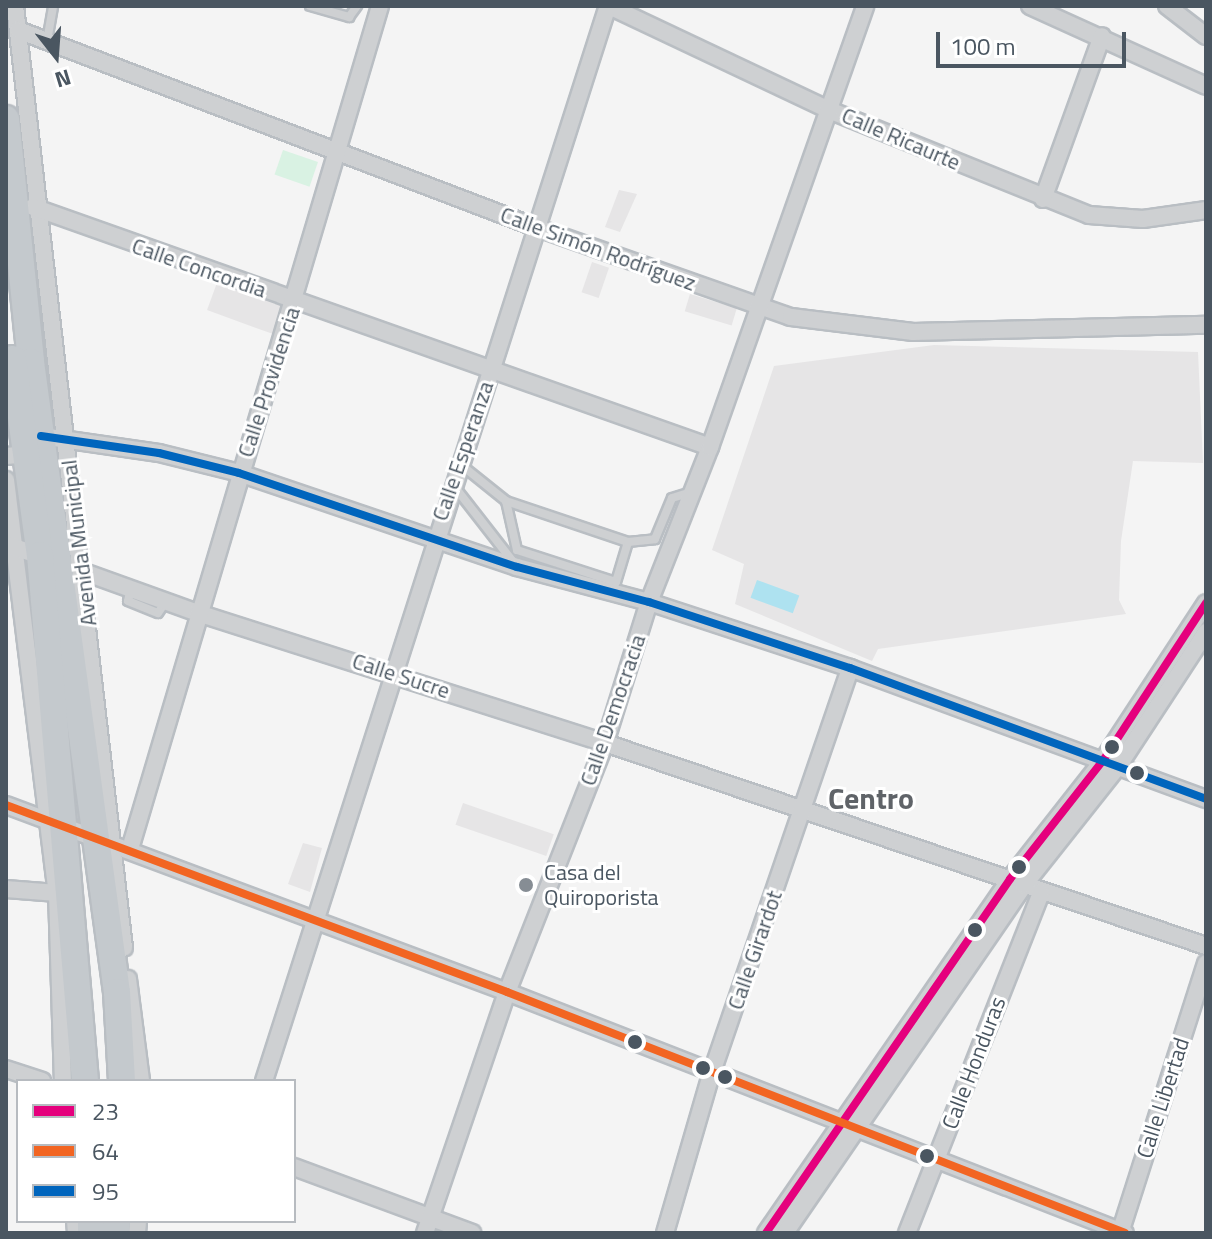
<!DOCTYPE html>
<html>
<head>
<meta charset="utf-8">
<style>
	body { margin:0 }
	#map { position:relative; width:1212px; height:1239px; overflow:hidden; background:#f4f4f4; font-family:"Titillium Web",sans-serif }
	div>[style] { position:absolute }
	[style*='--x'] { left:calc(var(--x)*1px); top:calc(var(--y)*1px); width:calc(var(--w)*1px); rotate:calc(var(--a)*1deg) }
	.education>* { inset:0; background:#e6e5e6; transform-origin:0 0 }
	.green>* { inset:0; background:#d9f2e3; transform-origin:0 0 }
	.water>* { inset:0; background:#aee2f0; transform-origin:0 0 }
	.roads { filter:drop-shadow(2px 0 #b9bec3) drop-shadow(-2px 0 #b9bec3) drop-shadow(0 2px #b9bec3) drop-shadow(0 -2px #b9bec3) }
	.service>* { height:8px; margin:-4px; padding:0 4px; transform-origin:4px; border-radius:4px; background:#ced0d2 }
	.minor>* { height:16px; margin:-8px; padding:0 8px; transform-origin:8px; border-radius:8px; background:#ced0d2 }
	.trunk>* { height:26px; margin:-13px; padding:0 13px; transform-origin:13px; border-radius:13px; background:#c4c9cd }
	.bus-1>* { height:8px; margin:-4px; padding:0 4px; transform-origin:4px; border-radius:4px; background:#e5007d }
	.bus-2>* { height:8px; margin:-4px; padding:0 4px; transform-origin:4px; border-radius:4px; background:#f26522 }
	.bus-3>* { height:8px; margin:-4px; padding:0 4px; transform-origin:4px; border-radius:4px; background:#0065bd }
	.dots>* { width:22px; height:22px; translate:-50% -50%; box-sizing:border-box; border:4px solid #fff; border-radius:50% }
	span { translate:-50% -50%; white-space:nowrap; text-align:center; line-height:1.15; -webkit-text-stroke:6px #fff; paint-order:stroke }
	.street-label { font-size:22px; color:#4a5661 }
	.poi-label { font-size:22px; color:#4a5661 }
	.left { translate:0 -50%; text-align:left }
	.district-label { font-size:30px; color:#5f6368; font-weight:700 }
	.frame { position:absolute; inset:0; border:8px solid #4a5661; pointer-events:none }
	.legend { position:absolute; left:16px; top:1079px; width:280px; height:144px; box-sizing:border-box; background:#fff; border:2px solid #b7bbc0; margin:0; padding:10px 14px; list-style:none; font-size:24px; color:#4a5661 }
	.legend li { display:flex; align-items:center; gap:16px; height:40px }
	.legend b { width:40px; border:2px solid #b7bbc0 }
	.north { position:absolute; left:16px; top:16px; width:80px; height:80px; -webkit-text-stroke:6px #fff; paint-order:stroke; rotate:163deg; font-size:22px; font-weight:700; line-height:32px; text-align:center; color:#4a5661 }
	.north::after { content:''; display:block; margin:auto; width:28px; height:36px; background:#4a5661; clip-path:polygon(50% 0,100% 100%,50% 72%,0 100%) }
	.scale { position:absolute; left:936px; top:32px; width:190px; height:36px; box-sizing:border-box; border:4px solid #4a5661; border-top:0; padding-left:10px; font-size:24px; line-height:28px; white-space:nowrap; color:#4a5661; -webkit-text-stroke:6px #fff; paint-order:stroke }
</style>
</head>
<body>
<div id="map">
	<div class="education">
		<i style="clip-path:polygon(619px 190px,637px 194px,620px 232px,605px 227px)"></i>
		<i style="left:592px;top:262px;width:18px;height:32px;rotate:19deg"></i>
		<i style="left:218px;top:280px;width:71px;height:32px;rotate:20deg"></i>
		<i style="left:690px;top:294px;width:49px;height:18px;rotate:17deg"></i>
		<i style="clip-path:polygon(934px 345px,1198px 352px,1203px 463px,1133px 461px,1121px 541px,1119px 600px,1126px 614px,878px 649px,872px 661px,735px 604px,744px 564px,712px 550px,774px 366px)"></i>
		<i style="left:463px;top:803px;width:96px;height:23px;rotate:19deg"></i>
		<i style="clip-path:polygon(303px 843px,322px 848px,310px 892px,288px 884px)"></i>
	</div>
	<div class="green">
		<i style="left:283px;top:150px;width:37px;height:26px;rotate:19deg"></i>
	</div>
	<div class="water">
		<i style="left:757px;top:580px;width:45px;height:19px;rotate:20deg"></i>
	</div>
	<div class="roads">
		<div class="service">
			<i style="--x:310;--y:6;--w:41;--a:15.8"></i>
			<i style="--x:349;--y:17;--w:14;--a:-54"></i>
			<i style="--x:47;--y:41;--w:36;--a:-80"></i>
			<i style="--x:460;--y:464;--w:59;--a:38.8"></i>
			<i style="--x:454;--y:486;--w:98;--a:52.1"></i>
			<i style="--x:628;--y:542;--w:42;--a:106.7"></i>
			<i style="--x:616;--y:582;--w:104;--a:-162.1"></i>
			<i style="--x:517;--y:550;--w:50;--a:-102.7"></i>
			<i style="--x:506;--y:501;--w:129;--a:18.6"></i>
			<i style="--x:628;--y:542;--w:27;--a:-6"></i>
			<i style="--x:655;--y:539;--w:44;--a:-67.5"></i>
			<i style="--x:672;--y:498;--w:21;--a:-17"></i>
			<i style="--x:131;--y:588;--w:13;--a:103"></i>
			<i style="--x:128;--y:601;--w:32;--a:22"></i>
			<i style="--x:158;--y:613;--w:14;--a:-56"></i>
		</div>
		<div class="minor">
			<i style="--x:15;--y:6;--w:948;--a:83.4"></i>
			<i style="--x:609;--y:6;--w:243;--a:25.3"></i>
			<i style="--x:829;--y:110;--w:280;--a:22"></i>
			<i style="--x:1089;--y:215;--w:54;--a:4.2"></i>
			<i style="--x:1143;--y:219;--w:64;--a:-8.1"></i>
			<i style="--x:1030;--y:6;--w:193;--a:24.4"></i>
			<i style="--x:1167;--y:6;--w:49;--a:37.6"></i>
			<i style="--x:18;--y:30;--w:553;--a:20.86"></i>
			<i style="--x:535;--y:227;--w:271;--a:19.4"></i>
			<i style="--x:791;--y:317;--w:123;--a:7"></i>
			<i style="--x:913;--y:332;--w:293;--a:-1.4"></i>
			<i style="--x:1043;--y:199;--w:173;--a:-70.1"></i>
			<i style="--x:33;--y:207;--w:718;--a:19.52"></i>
			<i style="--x:41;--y:436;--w:119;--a:8.2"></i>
			<i style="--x:159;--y:453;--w:82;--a:14"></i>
			<i style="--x:239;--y:473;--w:293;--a:18.7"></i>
			<i style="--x:517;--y:567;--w:137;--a:14.9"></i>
			<i style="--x:649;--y:602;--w:212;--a:18.2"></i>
			<i style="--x:850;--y:668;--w:379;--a:20.2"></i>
			<i style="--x:6;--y:456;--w:21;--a:-5"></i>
			<i style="--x:6;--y:480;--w:416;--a:83"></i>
			<i style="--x:57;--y:893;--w:188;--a:88.2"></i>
			<i style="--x:6;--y:544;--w:204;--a:19.8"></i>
			<i style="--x:198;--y:613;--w:427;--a:17.7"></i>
			<i style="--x:605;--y:743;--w:634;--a:18.66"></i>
			<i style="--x:6;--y:805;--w:535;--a:20.47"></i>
			<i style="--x:507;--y:992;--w:663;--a:21.3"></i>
			<i style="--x:130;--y:849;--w:879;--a:-73.48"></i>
			<i style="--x:6;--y:889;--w:51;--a:4.5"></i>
			<i style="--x:128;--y:979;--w:103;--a:82.7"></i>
			<i style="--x:6;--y:1069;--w:38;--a:18"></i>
			<i style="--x:264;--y:1081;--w:1129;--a:-72.26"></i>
			<i style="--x:294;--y:1167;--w:190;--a:20.3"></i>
			<i style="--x:75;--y:1221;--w:12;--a:85"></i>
			<i style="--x:137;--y:1233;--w:12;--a:-85"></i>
			<i style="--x:425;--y:1233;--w:255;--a:-71.2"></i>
			<i style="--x:507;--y:992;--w:268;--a:-68.5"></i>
			<i style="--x:605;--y:743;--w:148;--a:-72.7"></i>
			<i style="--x:649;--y:602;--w:167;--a:-68.5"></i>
			<i style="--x:710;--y:447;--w:467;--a:-70.6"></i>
			<i style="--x:665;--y:1233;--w:165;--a:-73.8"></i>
			<i style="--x:711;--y:1075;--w:430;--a:-71.1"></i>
			<i style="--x:766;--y:1233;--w:430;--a:-55.4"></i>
			<i style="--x:1010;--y:879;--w:152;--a:-51.9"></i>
			<i style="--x:1104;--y:759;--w:186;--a:-56.8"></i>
			<i style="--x:785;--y:1233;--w:422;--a:-55.5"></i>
			<i style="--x:1024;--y:885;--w:153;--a:-51.6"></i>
			<i style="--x:1119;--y:765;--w:159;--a:-56.8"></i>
			<i style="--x:907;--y:1233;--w:365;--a:-68.5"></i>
			<i style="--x:1120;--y:1233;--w:283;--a:-72.3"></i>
		</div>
		<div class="trunk">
			<i style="--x:6;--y:119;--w:244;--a:84.1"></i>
			<i style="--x:31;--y:362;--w:636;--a:82.23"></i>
			<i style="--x:117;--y:992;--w:89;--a:86.8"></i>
			<i style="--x:13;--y:359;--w:198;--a:82.2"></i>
			<i style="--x:40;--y:555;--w:528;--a:85.11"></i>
			<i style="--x:91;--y:1221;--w:12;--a:90"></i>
			<i style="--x:116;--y:1233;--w:12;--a:-85"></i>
		</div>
	</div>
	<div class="bus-1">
		<i style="--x:766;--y:1233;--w:430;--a:-55.4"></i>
		<i style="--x:1010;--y:879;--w:152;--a:-51.9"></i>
		<i style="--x:1104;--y:759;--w:186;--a:-56.8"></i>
	</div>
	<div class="bus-2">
		<i style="--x:6;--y:805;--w:535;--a:20.47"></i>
		<i style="--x:507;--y:992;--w:663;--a:21.3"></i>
	</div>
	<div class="bus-3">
		<i style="--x:41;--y:436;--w:119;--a:8.2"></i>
		<i style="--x:159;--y:453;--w:82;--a:14"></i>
		<i style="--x:239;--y:473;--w:293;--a:18.7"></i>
		<i style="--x:517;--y:567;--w:137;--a:14.9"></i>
		<i style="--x:649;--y:602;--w:212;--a:18.2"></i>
		<i style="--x:850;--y:668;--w:379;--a:20.2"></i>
	</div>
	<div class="dots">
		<i style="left:1112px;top:747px;background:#4a5661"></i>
		<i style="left:1137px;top:773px;background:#4a5661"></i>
		<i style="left:1019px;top:867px;background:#4a5661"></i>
		<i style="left:526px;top:885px;background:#868d94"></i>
		<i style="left:975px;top:930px;background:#4a5661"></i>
		<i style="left:635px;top:1042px;background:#4a5661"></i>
		<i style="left:703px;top:1068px;background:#4a5661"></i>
		<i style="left:725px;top:1077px;background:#4a5661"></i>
		<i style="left:927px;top:1156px;background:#4a5661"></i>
	</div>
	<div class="street-label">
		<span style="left:901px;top:139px;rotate:23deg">Calle Ricaurte</span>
		<span style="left:598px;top:249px;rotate:20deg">Calle Simón Rodríguez</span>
		<span style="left:199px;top:268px;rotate:19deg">Calle Concordia</span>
		<span style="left:269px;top:382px;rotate:-72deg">Calle Providencia</span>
		<span style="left:463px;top:451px;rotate:-71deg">Calle Esperanza</span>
		<span style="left:79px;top:543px;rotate:-97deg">Avenida Municipal</span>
		<span style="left:401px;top:676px;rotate:18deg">Calle Sucre</span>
		<span style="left:613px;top:710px;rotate:-71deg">Calle Democracia</span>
		<span style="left:755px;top:950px;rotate:-71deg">Calle Girardot</span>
		<span style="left:974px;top:1063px;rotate:-69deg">Calle Honduras</span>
		<span style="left:1163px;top:1098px;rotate:-72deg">Calle Libertad</span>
	</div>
	<div class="poi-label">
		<span class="left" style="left:544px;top:885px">Casa del<br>Quiroporista</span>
	</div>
	<div class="district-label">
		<span style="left:871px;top:798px">Centro</span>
	</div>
	<div class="frame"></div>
	<ul class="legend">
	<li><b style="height:10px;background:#e5007d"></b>23</li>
	<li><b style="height:10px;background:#f26522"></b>64</li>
	<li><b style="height:10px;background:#0065bd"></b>95</li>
	</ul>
	<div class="north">N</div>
	<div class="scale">100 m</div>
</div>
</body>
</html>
